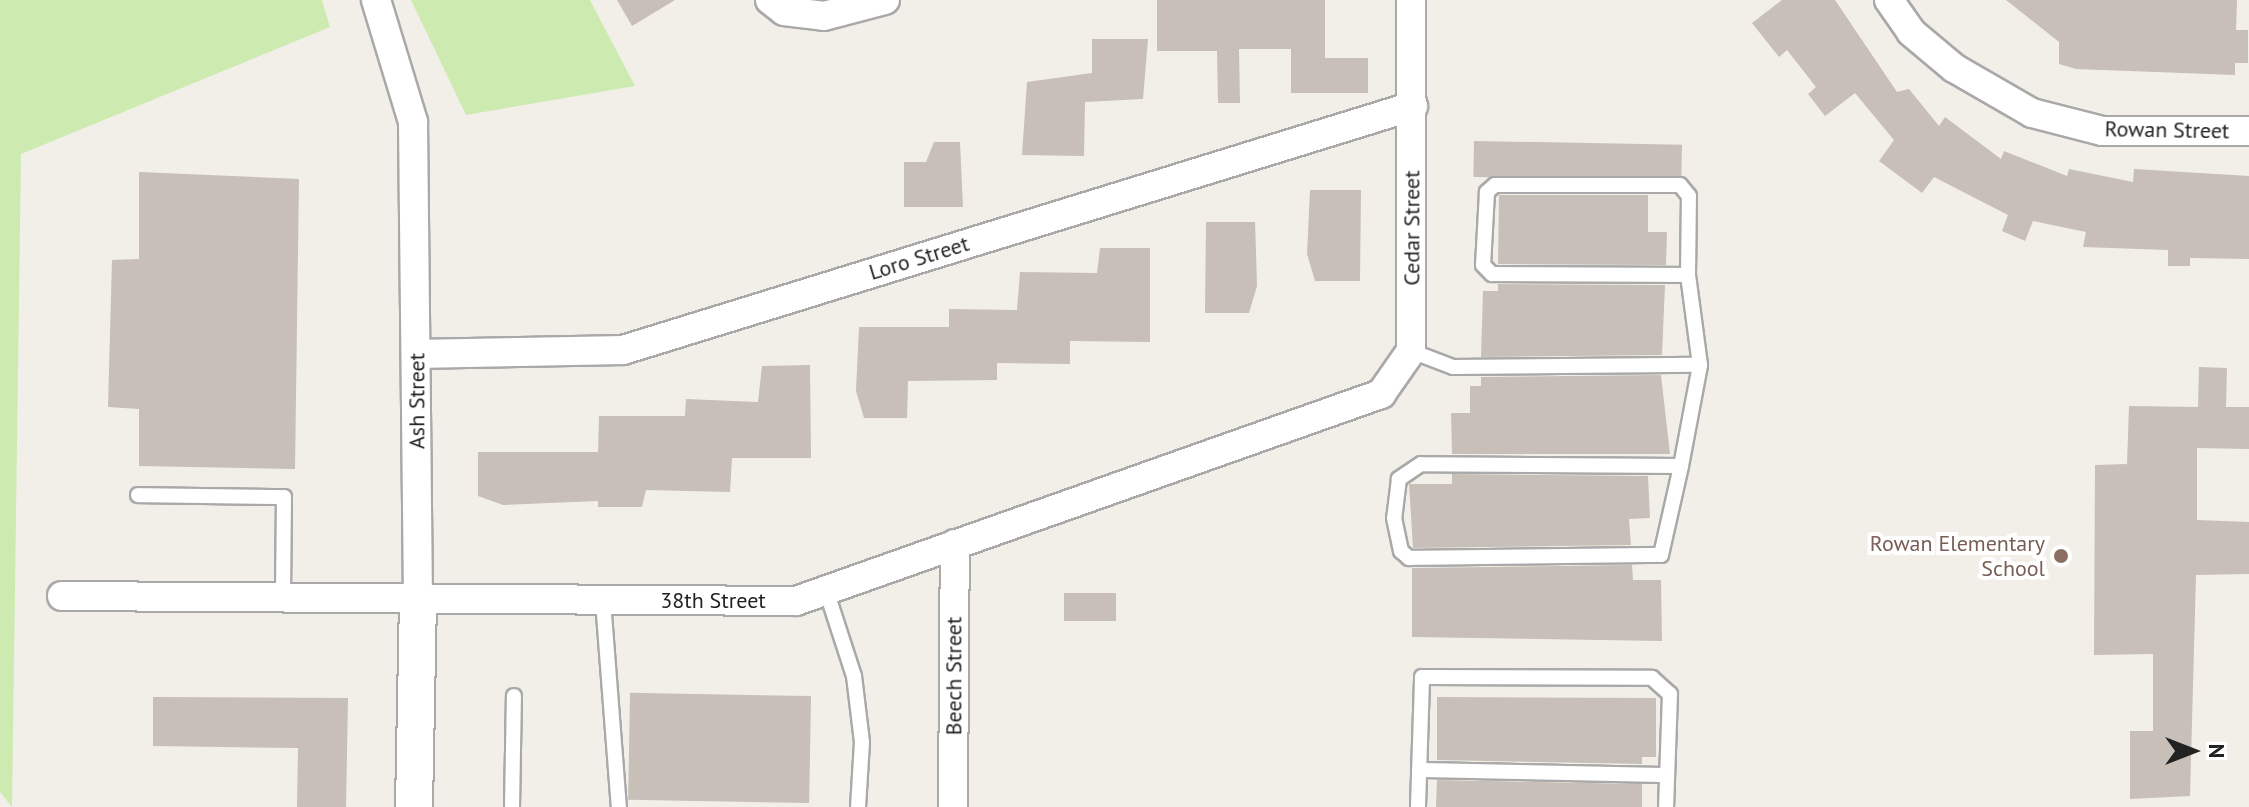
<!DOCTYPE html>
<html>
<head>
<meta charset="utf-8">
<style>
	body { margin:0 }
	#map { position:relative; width:2249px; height:807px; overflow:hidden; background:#f2efe9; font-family:"PT Sans",sans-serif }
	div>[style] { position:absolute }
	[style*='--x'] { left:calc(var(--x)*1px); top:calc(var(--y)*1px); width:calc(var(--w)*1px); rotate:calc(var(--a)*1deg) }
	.grass>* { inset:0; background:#cdebb0 }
	.building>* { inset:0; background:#c7bfb8; transform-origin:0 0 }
	.roads { filter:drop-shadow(2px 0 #a9a9a9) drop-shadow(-2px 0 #a9a9a9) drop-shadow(0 2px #a9a9a9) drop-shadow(0 -2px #a9a9a9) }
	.service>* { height:14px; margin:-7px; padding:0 7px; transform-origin:7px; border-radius:7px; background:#fff }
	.minor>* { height:28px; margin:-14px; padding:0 14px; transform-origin:14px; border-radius:14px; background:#fff }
	.tertiary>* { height:36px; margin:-18px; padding:0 18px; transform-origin:18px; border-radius:18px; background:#fff }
	.dots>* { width:22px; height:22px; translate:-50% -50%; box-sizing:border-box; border:4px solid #fff; border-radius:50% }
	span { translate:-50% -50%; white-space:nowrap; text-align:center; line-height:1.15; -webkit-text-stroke:8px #fff; paint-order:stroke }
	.street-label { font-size:22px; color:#222 }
	.education-label { font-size:22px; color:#785e54 }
	.right { translate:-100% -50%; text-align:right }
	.north { position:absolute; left:2153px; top:711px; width:80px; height:80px; -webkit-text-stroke:6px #fff; paint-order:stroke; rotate:90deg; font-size:22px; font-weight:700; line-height:32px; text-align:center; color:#222 }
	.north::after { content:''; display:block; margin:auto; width:28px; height:36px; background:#222; clip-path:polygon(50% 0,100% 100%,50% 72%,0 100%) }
</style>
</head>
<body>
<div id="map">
	<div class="grass">
		<i style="clip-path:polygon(0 0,322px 0,330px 27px,21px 154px,12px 807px,0 792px)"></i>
		<i style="clip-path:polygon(411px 0,590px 0,635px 86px,466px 115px)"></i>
	</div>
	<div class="building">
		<i style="clip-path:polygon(617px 0,675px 0,632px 26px)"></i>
		<i style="clip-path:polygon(1157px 0,1325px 0,1325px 58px,1368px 58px,1368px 93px,1291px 93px,1291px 49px,1239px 49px,1240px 103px,1218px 103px,1217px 51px,1157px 51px)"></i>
		<i style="clip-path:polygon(1782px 0,1835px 0,1897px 92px,1909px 89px,1939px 126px,1945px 117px,2001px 159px,2004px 151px,2067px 176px,2069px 169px,2133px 182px,2134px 169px,2249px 176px,2249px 259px,2190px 258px,2190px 266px,2168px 266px,2168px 250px,2083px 247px,2086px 232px,2033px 221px,2025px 241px,2002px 231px,2008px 215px,1934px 177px,1922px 193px,1879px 161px,1894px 140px,1855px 93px,1825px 116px,1808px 94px,1816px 87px,1787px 50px,1779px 57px,1752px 23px)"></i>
		<i style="clip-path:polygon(2006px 0,2237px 0,2236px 30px,2248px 30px,2248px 63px,2235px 63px,2235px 75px,2076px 69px,2059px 64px,2059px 42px)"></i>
		<i style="clip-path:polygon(1092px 39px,1148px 39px,1143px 99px,1085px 102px,1084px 156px,1022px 155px,1027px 82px,1092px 73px)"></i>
		<i style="left:1474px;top:141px;width:208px;height:36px;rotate:1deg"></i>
		<i style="clip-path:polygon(934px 142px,960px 142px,963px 207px,904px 207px,904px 162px,926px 162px)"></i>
		<i style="clip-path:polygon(139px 172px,299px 179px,295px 469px,139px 466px,139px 409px,108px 407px,112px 260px,139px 259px)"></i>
		<i style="clip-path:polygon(1310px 190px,1361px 190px,1360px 281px,1315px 281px,1307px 254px)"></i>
		<i style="clip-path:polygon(1499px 195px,1648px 195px,1648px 232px,1667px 232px,1666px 265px,1498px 264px)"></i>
		<i style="clip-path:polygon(1206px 222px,1255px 222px,1257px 286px,1249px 313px,1205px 313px)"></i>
		<i style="clip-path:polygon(1100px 248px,1150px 248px,1150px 342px,1070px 341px,1070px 364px,997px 363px,997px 380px,908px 381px,907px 418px,864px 418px,856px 391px,859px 327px,949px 327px,949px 309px,1017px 310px,1020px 272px,1097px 273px)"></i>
		<i style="clip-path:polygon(1498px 284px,1665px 285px,1662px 355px,1481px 357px,1483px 291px,1498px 291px)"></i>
		<i style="clip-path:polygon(810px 365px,811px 458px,732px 458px,730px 492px,646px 490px,642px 507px,598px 507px,598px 501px,503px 505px,478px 496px,478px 452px,598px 452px,599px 416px,685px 416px,686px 399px,758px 402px,762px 366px)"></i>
		<i style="clip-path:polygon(2199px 367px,2227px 368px,2226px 407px,2249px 407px,2249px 449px,2197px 448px,2197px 520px,2249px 522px,2249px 574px,2196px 575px,2190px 796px,2130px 799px,2130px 731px,2153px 731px,2153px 654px,2094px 655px,2095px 465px,2127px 464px,2129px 406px,2198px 407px)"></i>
		<i style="clip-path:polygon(1661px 375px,1670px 454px,1452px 454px,1451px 413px,1470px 413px,1470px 386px,1481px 386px,1481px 377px)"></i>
		<i style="clip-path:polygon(1452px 474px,1648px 476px,1650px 518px,1629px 519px,1631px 545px,1413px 548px,1409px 484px,1452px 484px)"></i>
		<i style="clip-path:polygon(1632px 565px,1633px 580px,1661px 580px,1662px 641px,1412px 637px,1412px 568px)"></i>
		<i style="left:1064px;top:593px;width:52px;height:28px"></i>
		<i style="left:811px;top:696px;width:107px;height:181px;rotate:91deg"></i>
		<i style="clip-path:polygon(153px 697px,348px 698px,346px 807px,297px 807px,298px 748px,153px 746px)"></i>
		<i style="clip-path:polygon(1437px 697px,1656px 698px,1656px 757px,1642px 757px,1642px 764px,1437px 760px)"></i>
		<i style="clip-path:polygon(1437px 780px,1642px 784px,1642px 807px,1436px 807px)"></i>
	</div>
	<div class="roads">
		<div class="service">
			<i style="--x:1411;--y:351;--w:45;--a:20.9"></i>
			<i style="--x:1453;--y:367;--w:247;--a:-0.5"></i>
			<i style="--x:1700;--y:365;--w:91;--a:-97.6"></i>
			<i style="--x:1688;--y:275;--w:79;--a:-89.3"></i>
			<i style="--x:1689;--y:196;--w:14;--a:-129"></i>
			<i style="--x:1680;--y:185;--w:185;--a:180"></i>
			<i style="--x:1495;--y:185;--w:11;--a:139"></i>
			<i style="--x:1487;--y:192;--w:73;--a:93.1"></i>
			<i style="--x:1483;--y:265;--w:13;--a:45"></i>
			<i style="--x:1492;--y:274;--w:196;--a:0.3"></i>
			<i style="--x:1681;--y:466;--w:260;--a:-179.6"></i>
			<i style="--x:1421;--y:464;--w:27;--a:146"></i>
			<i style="--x:1399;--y:479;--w:39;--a:97"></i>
			<i style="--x:1394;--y:518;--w:34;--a:78"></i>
			<i style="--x:1401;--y:551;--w:11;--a:41"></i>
			<i style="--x:1409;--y:558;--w:252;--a:-0.7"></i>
			<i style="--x:1661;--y:555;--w:91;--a:-77.3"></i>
			<i style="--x:1681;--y:466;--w:103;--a:-79.3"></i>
			<i style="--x:138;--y:495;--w:146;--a:0.8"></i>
			<i style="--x:284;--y:497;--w:102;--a:90.6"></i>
			<i style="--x:826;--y:590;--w:90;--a:72"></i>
			<i style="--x:854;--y:676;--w:66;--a:83.1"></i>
			<i style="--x:862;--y:742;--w:65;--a:93.5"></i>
			<i style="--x:603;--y:601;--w:207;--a:85.6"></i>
			<i style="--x:1419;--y:770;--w:248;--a:1.2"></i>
			<i style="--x:512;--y:807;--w:111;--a:-89"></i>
			<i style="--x:1418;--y:807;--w:130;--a:-88.2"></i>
			<i style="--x:1422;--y:677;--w:230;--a:0.2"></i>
			<i style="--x:1652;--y:678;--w:24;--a:42"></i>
			<i style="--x:1670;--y:694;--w:113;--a:92"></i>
		</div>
		<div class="minor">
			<i style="--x:376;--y:0;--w:127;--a:73.1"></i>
			<i style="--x:413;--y:122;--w:479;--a:89.4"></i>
			<i style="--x:770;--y:0;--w:18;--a:38"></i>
			<i style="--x:784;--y:11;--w:40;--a:7.1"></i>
			<i style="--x:824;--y:16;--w:63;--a:-14.7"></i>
			<i style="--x:1889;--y:0;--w:39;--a:55"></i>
			<i style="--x:1911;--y:32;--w:56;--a:39.9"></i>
			<i style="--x:1954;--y:68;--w:90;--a:30"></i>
			<i style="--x:2032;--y:113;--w:72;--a:14.4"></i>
			<i style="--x:2102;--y:131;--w:147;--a:0"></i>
			<i style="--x:416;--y:354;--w:207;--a:-1.1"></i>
			<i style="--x:623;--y:350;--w:827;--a:-17.16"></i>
			<i style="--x:62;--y:596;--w:734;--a:0.39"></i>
			<i style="--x:796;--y:601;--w:621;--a:-19.49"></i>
			<i style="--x:1381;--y:394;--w:52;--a:-55.1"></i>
			<i style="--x:1411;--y:351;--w:351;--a:-90"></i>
			<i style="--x:953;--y:807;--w:263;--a:-89.6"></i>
		</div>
		<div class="tertiary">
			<i style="--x:414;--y:807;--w:206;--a:-88.9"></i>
		</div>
	</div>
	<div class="dots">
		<i style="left:2061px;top:556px;background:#8d6e63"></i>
	</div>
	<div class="street-label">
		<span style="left:2167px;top:130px;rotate:1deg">Rowan Street</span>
		<span style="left:1412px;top:228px;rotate:-90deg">Cedar Street</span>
		<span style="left:919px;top:258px;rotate:-17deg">Loro Street</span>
		<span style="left:417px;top:401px;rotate:-90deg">Ash Street</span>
		<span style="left:713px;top:601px">38th Street</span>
		<span style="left:954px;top:676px;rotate:-90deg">Beech Street</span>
	</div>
	<div class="education-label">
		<span class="right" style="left:2045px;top:556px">Rowan Elementary<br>School</span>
	</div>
	<div class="north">N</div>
</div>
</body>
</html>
